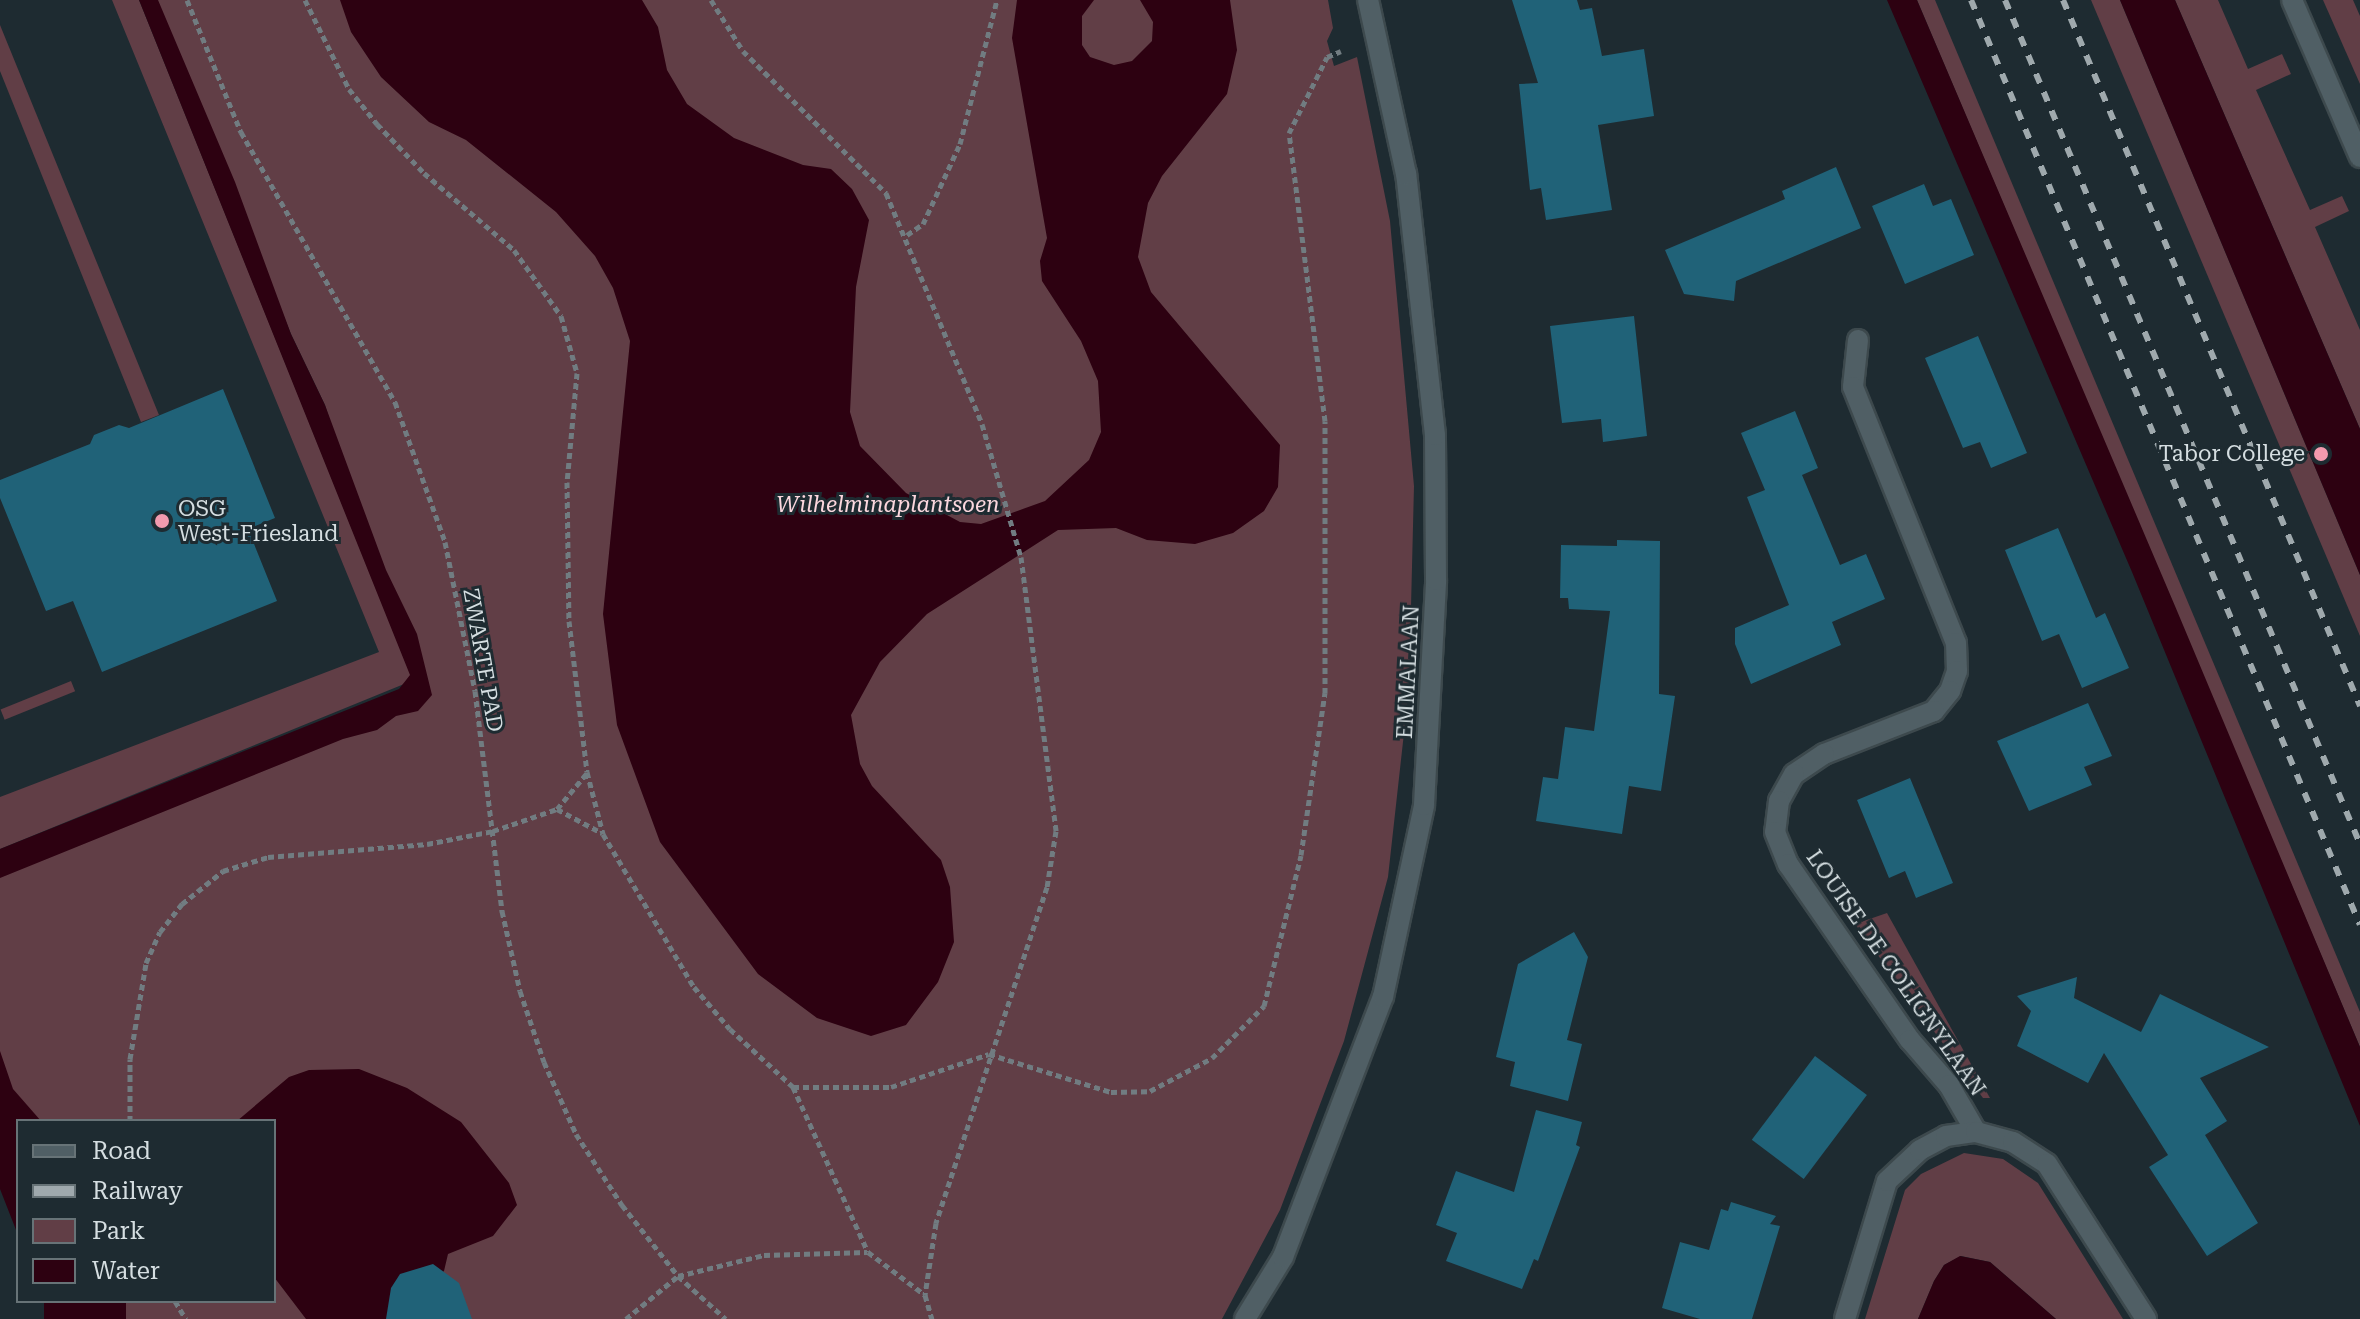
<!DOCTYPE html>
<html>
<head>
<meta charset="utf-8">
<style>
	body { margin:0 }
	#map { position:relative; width:2360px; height:1319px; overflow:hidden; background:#1e2b31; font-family:"Roboto Serif",serif }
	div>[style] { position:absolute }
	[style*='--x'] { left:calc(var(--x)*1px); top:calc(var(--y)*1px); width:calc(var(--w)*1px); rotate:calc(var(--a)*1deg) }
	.green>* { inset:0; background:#613e46; transform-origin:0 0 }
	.water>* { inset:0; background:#2d0111; transform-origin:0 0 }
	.building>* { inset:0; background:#206278; transform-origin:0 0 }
	.path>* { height:5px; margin-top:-2.5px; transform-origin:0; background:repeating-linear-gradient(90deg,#717c81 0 6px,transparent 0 10px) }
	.roads { filter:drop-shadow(2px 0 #3d494d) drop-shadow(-2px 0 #3d494d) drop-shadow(0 2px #3d494d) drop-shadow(0 -2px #3d494d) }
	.lane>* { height:20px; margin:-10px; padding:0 10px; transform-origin:10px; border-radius:10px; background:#505f65 }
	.street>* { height:20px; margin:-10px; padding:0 10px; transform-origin:10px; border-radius:10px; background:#505f65 }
	.rail>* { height:6px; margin-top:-3px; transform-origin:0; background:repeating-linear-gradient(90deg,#9fa9ad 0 10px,transparent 0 20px) }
	.dots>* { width:22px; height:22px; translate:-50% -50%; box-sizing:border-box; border:4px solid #1e2b31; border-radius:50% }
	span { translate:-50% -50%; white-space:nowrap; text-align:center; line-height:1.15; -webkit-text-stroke:6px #1e2b31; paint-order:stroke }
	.poi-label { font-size:22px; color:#d5dee1 }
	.right { translate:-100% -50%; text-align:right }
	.left { translate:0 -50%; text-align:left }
	.park-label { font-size:22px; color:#fbd7de; font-style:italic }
	.street-label { font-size:22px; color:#d5dee1 }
	.legend { position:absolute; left:16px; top:1119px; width:260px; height:184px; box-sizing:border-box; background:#1e2b31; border:2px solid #677377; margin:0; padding:10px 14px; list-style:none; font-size:24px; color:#d5dee1 }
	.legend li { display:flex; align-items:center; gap:16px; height:40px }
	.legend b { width:40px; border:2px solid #677377 }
</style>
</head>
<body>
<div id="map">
	<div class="green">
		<i style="clip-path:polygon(112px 0,139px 0,410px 673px,325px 405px,291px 334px,155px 0,1328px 0,1333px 28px,1327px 41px,1334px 66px,1357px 57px,1390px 221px,1414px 486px,1409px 688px,1388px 877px,1344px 1041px,1280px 1210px,1222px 1319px,89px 1319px,82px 1301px,274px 1301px,274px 1121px,18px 1121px,0 1094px,0 870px,418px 694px,409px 682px,0 849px,0 797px,379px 652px)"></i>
		<i style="clip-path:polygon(1917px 0,1935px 0,2360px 1012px,2360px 1047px)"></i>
		<i style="clip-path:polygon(2091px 0,2120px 0,2360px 575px,2360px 636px)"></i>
		<i style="clip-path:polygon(2175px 0,2218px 0,2248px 69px,2282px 54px,2291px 74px,2256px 90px,2310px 210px,2342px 196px,2349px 211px,2315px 227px,2360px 330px,2360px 429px)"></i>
		<i style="clip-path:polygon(2323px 0,2353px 0,2360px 16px,2360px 84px)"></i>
		<i style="clip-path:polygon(0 25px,159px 415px,141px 422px,0 71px)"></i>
		<i style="left:71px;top:681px;width:11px;height:76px;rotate:68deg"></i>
		<i style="clip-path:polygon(1887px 913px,1990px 1098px,1983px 1098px,1855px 924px)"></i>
		<i style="clip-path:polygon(1964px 1153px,2003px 1159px,2038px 1183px,2123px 1319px,2056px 1319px,1990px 1262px,1961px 1256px,1944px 1265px,1934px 1281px,1918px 1319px,1865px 1319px,1905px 1190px,1921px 1174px)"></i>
	</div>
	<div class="water">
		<i style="clip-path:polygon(139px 0,158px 0,235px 182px,291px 334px,325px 405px,386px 570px,417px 634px,432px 695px,418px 711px,396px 716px,377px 730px,343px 739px,0 878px,0 849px,399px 689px,410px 675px)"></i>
		<i style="clip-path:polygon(340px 0,642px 0,658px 27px,667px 70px,687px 104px,734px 138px,803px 165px,831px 169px,852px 189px,869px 220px,856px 287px,850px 412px,860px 446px,906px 493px,960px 522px,981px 524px,1045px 501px,1089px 460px,1101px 432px,1098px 381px,1081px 341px,1042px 281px,1040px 261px,1047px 238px,1012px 38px,1017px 0,1094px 0,1082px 16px,1082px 45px,1090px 57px,1114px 65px,1132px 61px,1152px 41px,1153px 22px,1140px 0,1230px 0,1237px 50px,1227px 94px,1162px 176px,1148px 203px,1138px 257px,1151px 292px,1280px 445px,1278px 487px,1264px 511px,1233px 533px,1195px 544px,1147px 540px,1116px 528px,1058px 530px,927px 614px,880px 662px,851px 715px,860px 764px,872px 786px,941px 860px,950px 887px,954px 942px,938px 982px,906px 1025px,871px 1036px,817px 1018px,758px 974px,660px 842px,617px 725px,603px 614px,630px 341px,613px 288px,595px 256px,556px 212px,466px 140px,429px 122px,381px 77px,351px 32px)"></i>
		<i style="clip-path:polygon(1887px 0,1917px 0,2175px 606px,2360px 1047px,2360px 1126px,2132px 572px)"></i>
		<i style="clip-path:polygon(2120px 0,2175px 0,2360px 429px,2360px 575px)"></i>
		<i style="clip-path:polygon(0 1051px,13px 1089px,41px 1121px,18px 1121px,18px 1235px,0 1189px)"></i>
		<i style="clip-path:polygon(359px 1069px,407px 1088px,461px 1122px,509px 1183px,517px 1205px,493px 1236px,448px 1254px,444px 1271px,393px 1319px,306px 1319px,274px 1277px,274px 1121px,237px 1121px,289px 1077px,309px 1070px)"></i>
		<i style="clip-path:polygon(1960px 1256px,1990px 1262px,2056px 1319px,1918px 1319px,1934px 1281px,1944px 1265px)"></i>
		<i style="left:44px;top:1301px;width:82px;height:19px"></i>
	</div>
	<div class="building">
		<i style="clip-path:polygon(1512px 0,1577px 0,1580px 10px,1592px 8px,1602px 56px,1644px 49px,1654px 116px,1598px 125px,1612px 210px,1546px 220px,1541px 188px,1530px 190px,1519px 84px,1538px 83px)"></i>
		<i style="clip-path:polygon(1836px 167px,1861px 228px,1736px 281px,1734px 301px,1684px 294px,1665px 250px,1785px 199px,1782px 191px)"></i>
		<i style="clip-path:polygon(1924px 184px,1933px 206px,1951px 199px,1974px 255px,1905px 284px,1872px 206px)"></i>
		<i style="clip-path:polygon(1634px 316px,1647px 436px,1603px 442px,1601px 419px,1562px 423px,1550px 326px)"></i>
		<i style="clip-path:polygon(1978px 336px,2027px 453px,1991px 468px,1980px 442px,1963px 448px,1925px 358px)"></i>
		<i style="clip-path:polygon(223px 389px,275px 518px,248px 529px,277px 601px,102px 672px,73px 601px,46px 611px,0 498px,0 480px,90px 444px,94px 435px,119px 425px,129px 428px)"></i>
		<i style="clip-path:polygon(1795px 411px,1818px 468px,1802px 475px,1840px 565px,1866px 554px,1885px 599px,1832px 622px,1841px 645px,1751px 684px,1735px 644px,1735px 628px,1789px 605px,1747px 497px,1765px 490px,1741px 433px)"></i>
		<i style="clip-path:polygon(2058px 528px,2096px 618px,2105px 613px,2129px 668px,2082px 688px,2059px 634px,2042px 641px,2005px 550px)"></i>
		<i style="clip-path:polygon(1617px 540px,1660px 541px,1659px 694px,1675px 696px,1661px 791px,1629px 786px,1622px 834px,1536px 821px,1543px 777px,1558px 779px,1565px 727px,1594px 731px,1610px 611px,1569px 609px,1568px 598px,1560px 598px,1561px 545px,1617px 546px)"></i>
		<i style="clip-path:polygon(2088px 703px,2112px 756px,2084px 767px,2092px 785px,2029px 811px,1997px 741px)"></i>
		<i style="clip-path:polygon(1910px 778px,1953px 883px,1916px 898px,1905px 871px,1889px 878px,1857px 800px)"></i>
		<i style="clip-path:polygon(1574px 932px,1588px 957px,1567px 1040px,1582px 1044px,1568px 1101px,1510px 1086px,1515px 1062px,1496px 1057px,1518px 964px)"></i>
		<i style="clip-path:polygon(2077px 977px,2074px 998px,2141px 1032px,2160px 994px,2269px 1047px,2200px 1078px,2227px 1121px,2205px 1135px,2258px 1223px,2207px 1256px,2149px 1167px,2168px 1155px,2104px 1053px,2088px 1083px,2017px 1046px,2031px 1011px,2017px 996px)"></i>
		<i style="left:1815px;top:1056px;width:65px;height:105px;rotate:37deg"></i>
		<i style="clip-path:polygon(1536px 1110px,1582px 1122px,1576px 1145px,1580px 1147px,1538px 1261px,1534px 1259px,1522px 1289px,1446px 1261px,1457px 1233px,1436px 1225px,1456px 1171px,1514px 1192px)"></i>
		<i style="clip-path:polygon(1731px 1202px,1776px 1216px,1770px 1224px,1780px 1226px,1752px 1319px,1700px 1319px,1662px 1308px,1680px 1242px,1709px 1250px,1721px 1209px,1728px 1211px)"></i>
		<i style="clip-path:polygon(433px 1264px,459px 1283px,472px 1319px,386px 1319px,391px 1288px,400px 1274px)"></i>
	</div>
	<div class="path">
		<i style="--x:187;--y:0;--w:143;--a:67.8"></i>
		<i style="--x:241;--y:132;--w:311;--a:60.3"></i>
		<i style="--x:395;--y:402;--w:149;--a:70.3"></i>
		<i style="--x:445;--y:542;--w:152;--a:78.6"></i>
		<i style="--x:475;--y:691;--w:222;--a:83"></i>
		<i style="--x:502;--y:911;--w:82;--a:77.3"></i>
		<i style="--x:520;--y:991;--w:75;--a:71.3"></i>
		<i style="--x:544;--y:1062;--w:79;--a:66"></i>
		<i style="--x:576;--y:1134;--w:85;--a:57.1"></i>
		<i style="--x:622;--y:1205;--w:90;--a:51.7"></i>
		<i style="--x:678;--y:1276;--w:64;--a:41.9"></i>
		<i style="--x:305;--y:0;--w:99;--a:63.7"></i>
		<i style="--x:349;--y:89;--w:45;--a:51.3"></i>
		<i style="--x:377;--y:124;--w:68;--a:46.2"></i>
		<i style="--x:424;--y:173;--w:118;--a:40.5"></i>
		<i style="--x:514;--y:250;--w:81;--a:54.5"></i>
		<i style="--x:561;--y:316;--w:59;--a:74.3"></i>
		<i style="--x:577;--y:373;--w:109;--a:95.2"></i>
		<i style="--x:567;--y:482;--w:139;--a:89.2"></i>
		<i style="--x:569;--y:621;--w:152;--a:83.2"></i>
		<i style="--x:587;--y:772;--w:64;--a:75.5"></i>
		<i style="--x:603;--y:834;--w:178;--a:59.3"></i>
		<i style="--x:694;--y:987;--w:55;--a:49.4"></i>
		<i style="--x:730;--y:1029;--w:86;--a:42.6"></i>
		<i style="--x:793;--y:1087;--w:181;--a:65.6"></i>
		<i style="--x:868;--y:1252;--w:71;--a:37"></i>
		<i style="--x:711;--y:0;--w:60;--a:57.9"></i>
		<i style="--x:743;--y:51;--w:202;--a:44.8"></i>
		<i style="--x:886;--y:193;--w:250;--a:67.4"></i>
		<i style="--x:982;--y:424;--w:139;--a:73.7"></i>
		<i style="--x:1021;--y:557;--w:276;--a:82.7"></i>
		<i style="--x:1056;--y:831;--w:57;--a:99.1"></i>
		<i style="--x:1047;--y:887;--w:354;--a:108.3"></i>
		<i style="--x:936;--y:1223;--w:73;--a:98.7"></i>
		<i style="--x:925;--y:1295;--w:25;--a:74"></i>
		<i style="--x:907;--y:235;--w:19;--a:-35"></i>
		<i style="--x:923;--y:224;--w:88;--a:-65.2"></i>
		<i style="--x:960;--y:144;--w:149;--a:-75.6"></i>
		<i style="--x:557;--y:809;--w:51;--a:28.1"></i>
		<i style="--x:793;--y:1087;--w:98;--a:0"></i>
		<i style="--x:891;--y:1087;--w:103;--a:-18.6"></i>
		<i style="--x:989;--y:1054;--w:128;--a:17.3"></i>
		<i style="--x:1111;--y:1092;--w:39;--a:-1"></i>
		<i style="--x:1150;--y:1091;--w:70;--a:-28"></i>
		<i style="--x:1212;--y:1058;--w:74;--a:-45"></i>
		<i style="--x:1264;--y:1006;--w:155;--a:-76.2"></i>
		<i style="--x:1301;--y:855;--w:164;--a:-81.6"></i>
		<i style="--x:1325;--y:693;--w:272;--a:-90"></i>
		<i style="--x:1325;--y:421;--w:290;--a:-97.1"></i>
		<i style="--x:1289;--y:133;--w:85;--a:-63.4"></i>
		<i style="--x:1327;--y:57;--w:15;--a:-23"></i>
		<i style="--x:130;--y:1121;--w:62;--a:-90"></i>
		<i style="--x:130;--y:1059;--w:97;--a:-80.5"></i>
		<i style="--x:146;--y:963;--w:34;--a:-66"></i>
		<i style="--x:160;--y:932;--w:36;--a:-52"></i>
		<i style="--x:182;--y:904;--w:53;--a:-38.8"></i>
		<i style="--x:223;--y:871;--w:47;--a:-17.3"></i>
		<i style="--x:268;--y:857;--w:160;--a:-4.7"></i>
		<i style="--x:427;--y:844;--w:67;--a:-11.1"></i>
		<i style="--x:493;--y:831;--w:68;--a:-19"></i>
		<i style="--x:557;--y:809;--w:47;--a:-50.2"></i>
		<i style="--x:175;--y:1301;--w:21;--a:59"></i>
		<i style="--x:626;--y:1319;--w:67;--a:-39.6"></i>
		<i style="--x:678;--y:1276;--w:89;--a:-13.7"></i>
		<i style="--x:764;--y:1255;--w:103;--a:-1.7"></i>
	</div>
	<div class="roads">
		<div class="lane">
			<i style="--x:2292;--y:0;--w:171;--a:66.6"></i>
		</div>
		<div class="street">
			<i style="--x:1858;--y:340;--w:47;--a:96.1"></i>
			<i style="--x:1853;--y:387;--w:276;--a:68.1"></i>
			<i style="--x:1956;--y:643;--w:28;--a:88"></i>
			<i style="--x:1957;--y:671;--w:21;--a:109"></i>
			<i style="--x:1950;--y:691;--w:26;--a:129"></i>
			<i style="--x:1934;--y:711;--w:118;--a:158.6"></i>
			<i style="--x:1824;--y:754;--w:36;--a:146"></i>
			<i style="--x:1794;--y:774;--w:31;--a:119"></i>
			<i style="--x:1779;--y:801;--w:31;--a:97"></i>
			<i style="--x:1775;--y:832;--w:35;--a:68"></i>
			<i style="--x:1788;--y:864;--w:214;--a:55.3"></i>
			<i style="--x:1910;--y:1040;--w:60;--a:49.1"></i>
			<i style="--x:1949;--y:1085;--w:54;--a:60.1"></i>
			<i style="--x:1245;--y:1319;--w:73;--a:-58.5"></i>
			<i style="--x:1283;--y:1257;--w:279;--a:-69"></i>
			<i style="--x:1383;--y:997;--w:196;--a:-77.9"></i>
			<i style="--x:1424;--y:805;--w:225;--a:-86.9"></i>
			<i style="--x:1436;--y:580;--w:145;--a:-90.4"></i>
			<i style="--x:1435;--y:435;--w:263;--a:-96.3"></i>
			<i style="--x:1406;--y:174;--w:178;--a:-102.3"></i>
			<i style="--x:1845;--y:1319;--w:144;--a:-73.1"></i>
			<i style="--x:1887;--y:1181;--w:45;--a:-43.2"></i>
			<i style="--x:1920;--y:1150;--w:30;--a:-28"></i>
			<i style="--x:1946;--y:1136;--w:30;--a:-8"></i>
			<i style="--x:1976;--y:1132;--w:38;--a:15"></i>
			<i style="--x:2013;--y:1142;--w:40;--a:32.9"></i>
			<i style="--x:2047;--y:1164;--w:184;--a:57.4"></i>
		</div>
	</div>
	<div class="rail">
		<i style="--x:1971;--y:0;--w:1003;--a:67.19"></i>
		<i style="--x:2005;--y:0;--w:916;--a:67.19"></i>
		<i style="--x:2063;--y:0;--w:766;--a:67.18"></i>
	</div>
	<div class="dots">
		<i style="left:2321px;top:454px;background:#f29aae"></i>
		<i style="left:162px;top:521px;background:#f29aae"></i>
	</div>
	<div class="poi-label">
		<span class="right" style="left:2305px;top:454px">Tabor College</span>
		<span class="left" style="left:178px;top:521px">OSG<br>West-Friesland</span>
	</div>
	<div class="park-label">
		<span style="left:888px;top:505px">Wilhelminaplantsoen</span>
	</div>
	<div class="street-label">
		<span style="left:483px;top:660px;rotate:80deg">ZWARTE PAD</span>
		<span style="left:1408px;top:672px;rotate:-87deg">EMMALAAN</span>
		<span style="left:1896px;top:973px;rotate:55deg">LOUISE DE COLIGNYLAAN</span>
	</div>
	<ul class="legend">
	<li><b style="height:10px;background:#505f65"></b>Road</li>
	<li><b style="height:10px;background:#9fa9ad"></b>Railway</li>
	<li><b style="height:22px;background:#613e46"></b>Park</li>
	<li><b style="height:22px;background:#2d0111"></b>Water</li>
	</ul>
</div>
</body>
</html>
